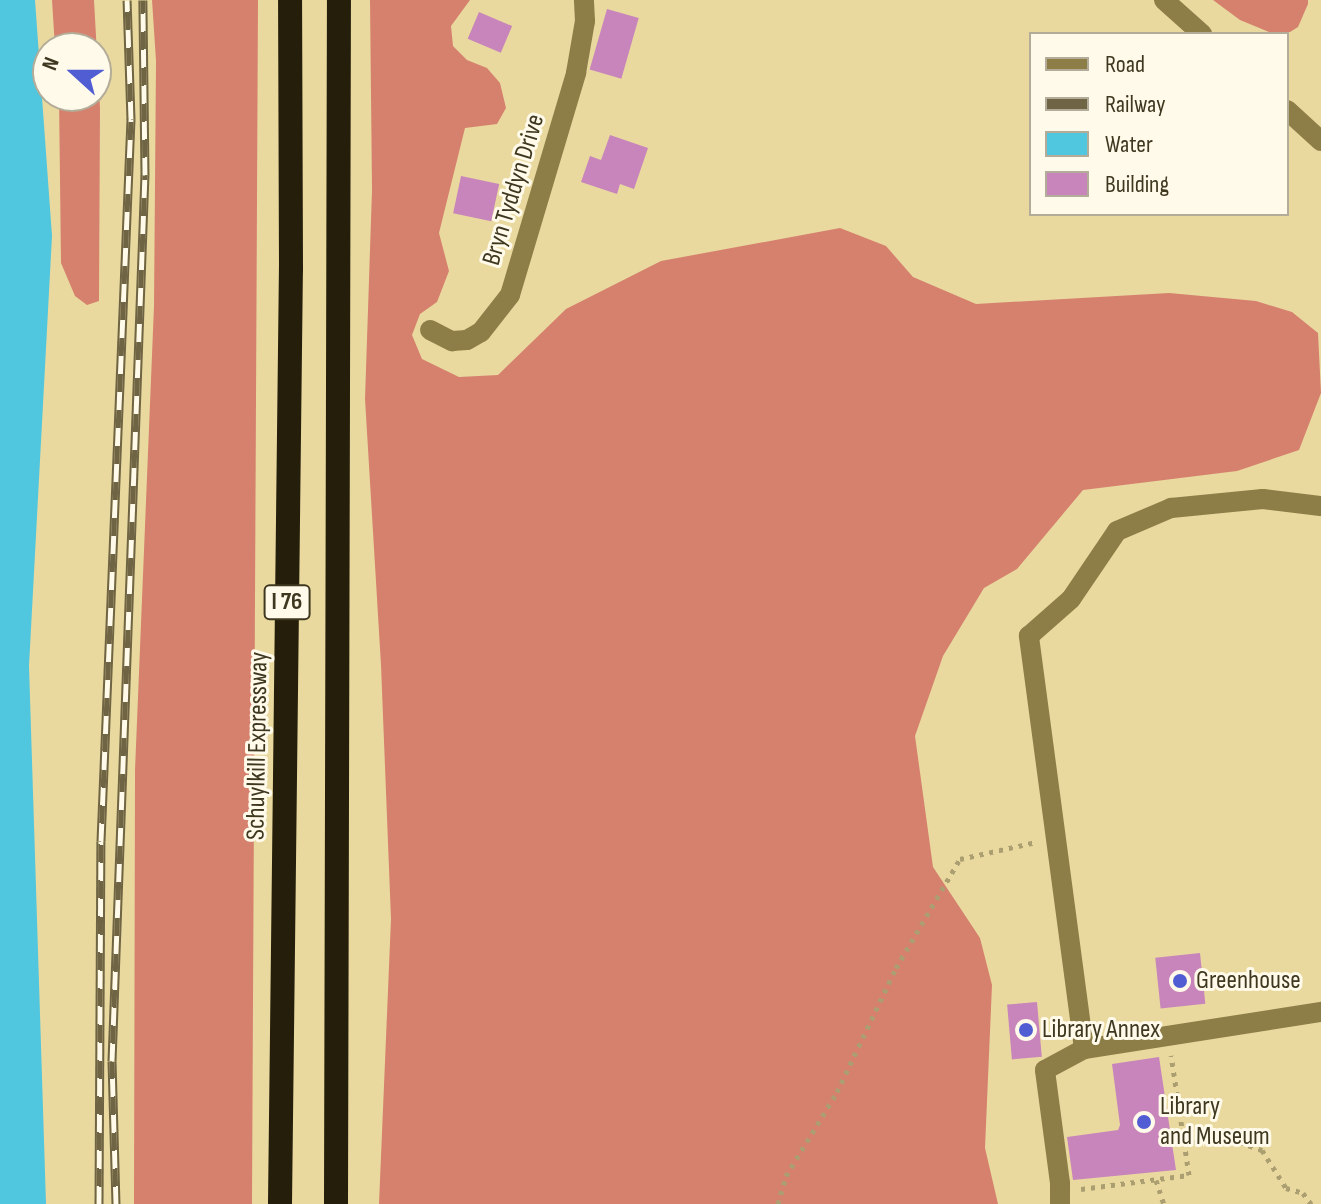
<!DOCTYPE html>
<html>
<head>
<meta charset="utf-8">
<style>
	body { margin:0 }
	#map { position:relative; width:1321px; height:1204px; overflow:hidden; background:#e9d99f; font-family:"Sofia Sans Condensed",sans-serif }
	div>[style] { position:absolute }
	[style*='--x'] { left:calc(var(--x)*1px); top:calc(var(--y)*1px); width:calc(var(--w)*1px); rotate:calc(var(--a)*1deg) }
	.forest>* { inset:0; background:#d6816e }
	.water>* { inset:0; background:#50c6df }
	.building>* { inset:0; background:#c885bb; transform-origin:0 0 }
	.path>* { height:5px; margin-top:-2.5px; transform-origin:0; background:repeating-linear-gradient(90deg,#ab9e71 0 4px,transparent 0 10px) }
	.minor>* { height:20px; margin:-10px; padding:0 10px; transform-origin:10px; border-radius:10px; background:#8d7d47 }
	.highway>* { height:24px; margin:-12px; padding:0 12px; transform-origin:12px; border-radius:12px; background:#241e0a }
	.rail>* { height:9px; margin-top:-4.5px; transform-origin:0; background:repeating-linear-gradient(90deg,#fffae9 0 18px,#6f6544 0 36px); box-sizing:border-box; border-block:2px solid #6f6544 }
	.dots>* { width:22px; height:22px; translate:-50% -50%; box-sizing:border-box; border:4px solid #fffae9; border-radius:50% }
	span { translate:-50% -50%; white-space:nowrap; text-align:center; line-height:1.15; -webkit-text-stroke:6px #fffae9; paint-order:stroke }
	.shield-label span { padding:2px 6px; background:#fffae9; border:2px solid; border-radius:6px; -webkit-text-stroke-width:0 }
	.shield-label { font-size:24px; color:#3f3821; font-weight:700 }
	.street-label { font-size:26px; color:#3f3821 }
	.poi-label { font-size:26px; color:#3f3821 }
	.left { translate:0 -50%; text-align:left }
	.legend { position:absolute; left:1029px; top:32px; width:260px; height:184px; box-sizing:border-box; background:#fffae9; border:2px solid #b2ac99; margin:0; padding:10px 14px; list-style:none; font-size:24px; color:#3f3821 }
	.legend li { display:flex; align-items:center; gap:16px; height:40px }
	.legend b { width:40px; border:2px solid #b2ac99 }
	.north { position:absolute; left:32px; top:32px; width:80px; height:80px; box-sizing:border-box; background:#fffae9; border:2px solid #b2ac99; border-radius:50%; rotate:291deg; font-size:22px; font-weight:700; line-height:32px; text-align:center; color:#3f3821 }
	.north::after { content:''; display:block; margin:auto; width:28px; height:36px; background:#505dd3; clip-path:polygon(50% 0,100% 100%,50% 72%,0 100%) }
</style>
</head>
<body>
<div id="map">
	<div class="forest">
		<i style="clip-path:polygon(52px 0,94px 0,100px 108px,99px 301px,87px 305px,75px 296px,61px 263px,59px 96px,96px 96px,96px 48px,55px 48px)"></i>
		<i style="clip-path:polygon(152px 0,258px 0,252px 1204px,134px 1204px,135px 770px,154px 306px,156px 61px)"></i>
		<i style="clip-path:polygon(370px 0,470px 0,451px 26px,453px 46px,467px 60px,487px 68px,500px 83px,506px 108px,497px 124px,465px 128px,439px 233px,449px 271px,437px 302px,420px 314px,412px 335px,422px 359px,459px 377px,498px 375px,566px 309px,661px 261px,840px 228px,886px 246px,913px 277px,976px 304px,1169px 293px,1256px 301px,1292px 312px,1318px 333px,1321px 393px,1299px 450px,1237px 471px,1083px 490px,1017px 569px,984px 588px,943px 656px,915px 736px,933px 867px,980px 938px,992px 985px,985px 1148px,998px 1204px,379px 1204px,391px 919px,381px 665px,365px 399px,372px 190px)"></i>
		<i style="clip-path:polygon(1213px 0,1308px 0,1308px 4px,1298px 27px,1290px 32px,1269px 32px,1240px 20px)"></i>
	</div>
	<div class="water">
		<i style="clip-path:polygon(0 0,35px 0,52px 236px,29px 666px,46px 1204px,0 1204px)"></i>
	</div>
	<div class="building">
		<i style="left:607px;top:9px;width:33px;height:63px;rotate:16deg"></i>
		<i style="left:479px;top:12px;width:36px;height:29px;rotate:23deg"></i>
		<i style="clip-path:polygon(610px 135px,648px 148px,634px 189px,620px 184px,617px 194px,581px 182px,590px 156px,601px 160px)"></i>
		<i style="left:461px;top:176px;width:39px;height:38px;rotate:12deg"></i>
		<i style="left:1200px;top:953px;width:51px;height:45px;rotate:84deg"></i>
		<i style="left:1037px;top:1002px;width:55px;height:30px;rotate:85deg"></i>
		<i style="clip-path:polygon(1159px 1057px,1176px 1170px,1073px 1180px,1067px 1137px,1118px 1130px,1120px 1125px,1112px 1064px)"></i>
	</div>
	<div class="path">
		<i style="--x:1184;--y:1143;--w:46;--a:-5"></i>
		<i style="--x:1230;--y:1139;--w:34;--a:19"></i>
		<i style="--x:1262;--y:1150;--w:45;--a:57.7"></i>
		<i style="--x:1286;--y:1188;--w:18;--a:16"></i>
		<i style="--x:1303;--y:1193;--w:14;--a:54"></i>
		<i style="--x:1156;--y:1180;--w:25;--a:72"></i>
		<i style="--x:1081;--y:1189;--w:109;--a:-7.4"></i>
		<i style="--x:1189;--y:1175;--w:121;--a:-98.5"></i>
		<i style="--x:778;--y:1204;--w:29;--a:-74"></i>
		<i style="--x:786;--y:1176;--w:98;--a:-58.7"></i>
		<i style="--x:837;--y:1092;--w:137;--a:-64.6"></i>
		<i style="--x:896;--y:968;--w:126;--a:-59.6"></i>
		<i style="--x:960;--y:859;--w:78;--a:-12.6"></i>
	</div>
	<div class="minor">
		<i style="--x:1164;--y:0;--w:51;--a:41.8"></i>
		<i style="--x:1287;--y:110;--w:46;--a:42.4"></i>
		<i style="--x:430;--y:330;--w:25;--a:27"></i>
		<i style="--x:452;--y:341;--w:15;--a:-4"></i>
		<i style="--x:467;--y:340;--w:16;--a:-30"></i>
		<i style="--x:481;--y:332;--w:47;--a:-51.9"></i>
		<i style="--x:510;--y:295;--w:232;--a:-73.4"></i>
		<i style="--x:576;--y:73;--w:53;--a:-80.2"></i>
		<i style="--x:585;--y:21;--w:21;--a:-93"></i>
		<i style="--x:1084;--y:1049;--w:240;--a:-8.9"></i>
		<i style="--x:1060;--y:1204;--w:21;--a:-90"></i>
		<i style="--x:1060;--y:1183;--w:114;--a:-97.6"></i>
		<i style="--x:1045;--y:1070;--w:44;--a:-28.3"></i>
		<i style="--x:1084;--y:1049;--w:417;--a:-97.6"></i>
		<i style="--x:1029;--y:636;--w:56;--a:-41.4"></i>
		<i style="--x:1071;--y:599;--w:82;--a:-55.9"></i>
		<i style="--x:1117;--y:531;--w:59;--a:-23.1"></i>
		<i style="--x:1171;--y:508;--w:92;--a:-5.6"></i>
		<i style="--x:1263;--y:499;--w:58;--a:6.9"></i>
	</div>
	<div class="highway">
		<i style="--x:280;--y:1204;--w:935;--a:-89.33"></i>
		<i style="--x:291;--y:269;--w:269;--a:-90.2"></i>
		<i style="--x:336;--y:1204;--w:1204;--a:-89.86"></i>
	</div>
	<div class="rail">
		<i style="--x:99;--y:1204;--w:363;--a:-89.7"></i>
		<i style="--x:101;--y:841;--w:723;--a:-87.62"></i>
		<i style="--x:131;--y:119;--w:119;--a:-91.9"></i>
		<i style="--x:116;--y:1204;--w:143;--a:-91.6"></i>
		<i style="--x:112;--y:1061;--w:887;--a:-87.87"></i>
		<i style="--x:145;--y:175;--w:175;--a:-90.7"></i>
	</div>
	<div class="dots">
		<i style="left:1180px;top:981px;background:#505dd3"></i>
		<i style="left:1026px;top:1030px;background:#505dd3"></i>
		<i style="left:1144px;top:1122px;background:#505dd3"></i>
	</div>
	<div class="shield-label">
		<span style="left:287px;top:602px">I 76</span>
	</div>
	<div class="street-label">
		<span style="left:514px;top:190px;rotate:-73deg">Bryn Tyddyn Drive</span>
		<span style="left:258px;top:746px;rotate:-89deg">Schuylkill Expressway</span>
	</div>
	<div class="poi-label">
		<span class="left" style="left:1196px;top:981px">Greenhouse</span>
		<span class="left" style="left:1042px;top:1030px">Library Annex</span>
		<span class="left" style="left:1160px;top:1122px">Library<br>and Museum</span>
	</div>
	<ul class="legend">
	<li><b style="height:10px;background:#8d7d47"></b>Road</li>
	<li><b style="height:10px;background:#6f6544"></b>Railway</li>
	<li><b style="height:22px;background:#50c6df"></b>Water</li>
	<li><b style="height:22px;background:#c885bb"></b>Building</li>
	</ul>
	<div class="north">N</div>
</div>
</body>
</html>
